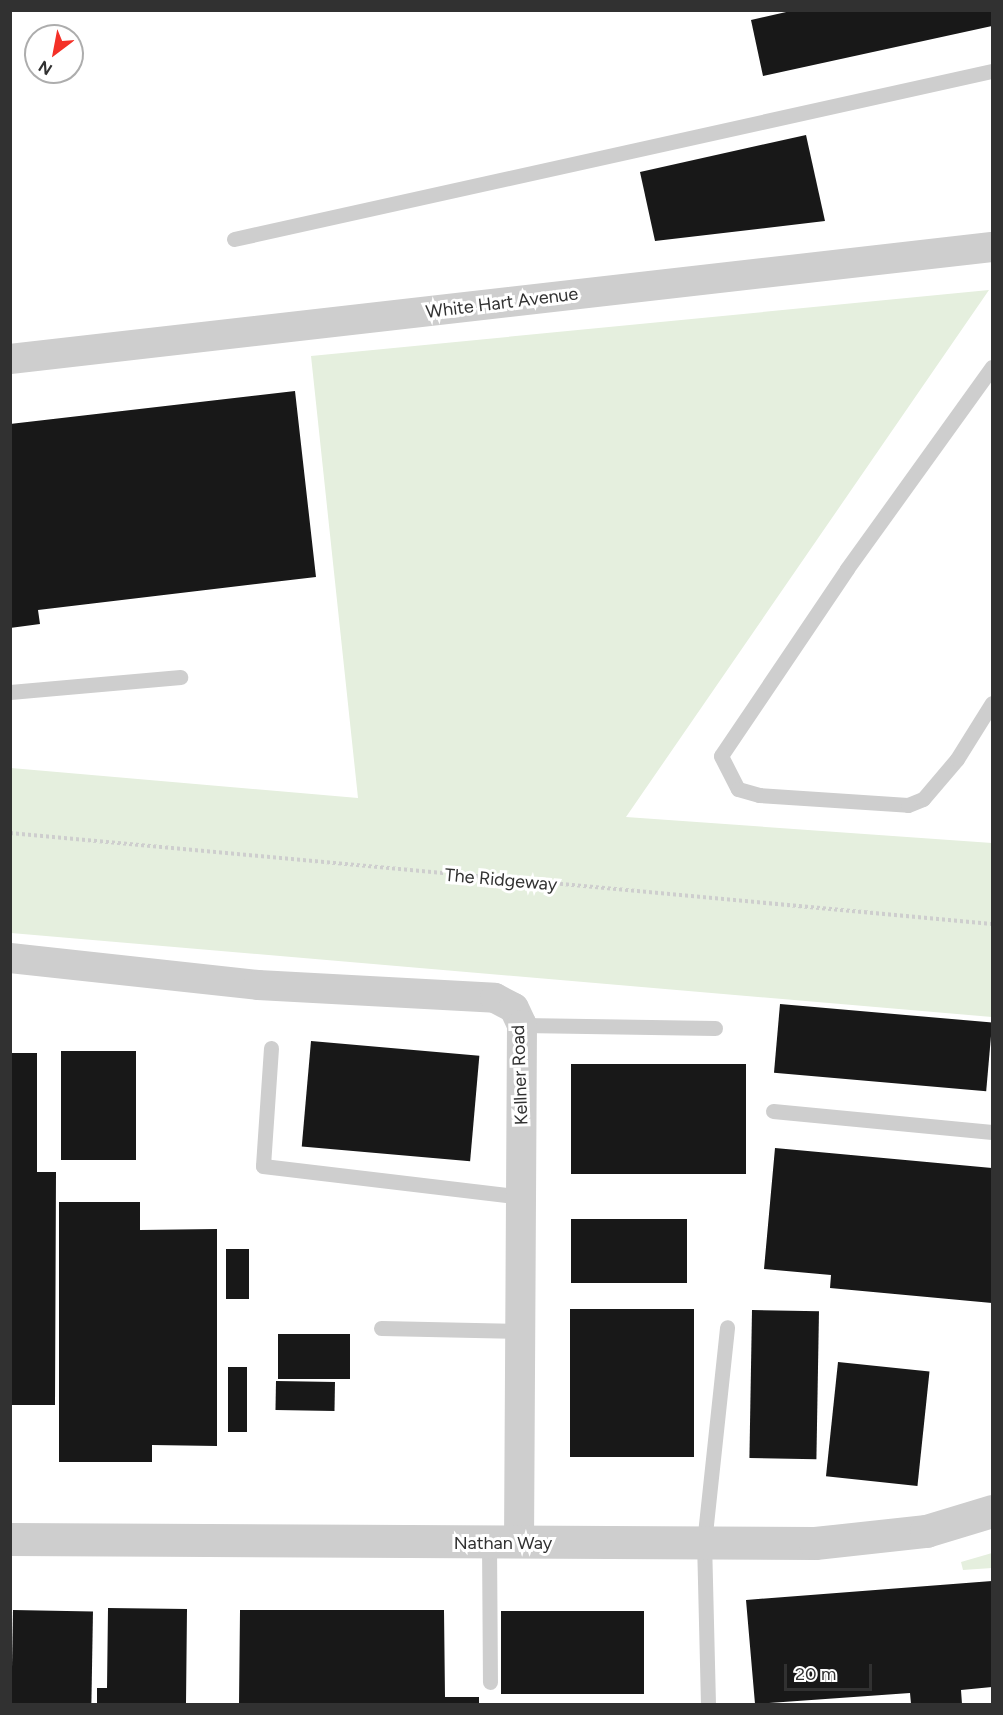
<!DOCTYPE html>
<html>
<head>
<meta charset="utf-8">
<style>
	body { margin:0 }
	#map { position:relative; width:1003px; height:1715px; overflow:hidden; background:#fff; font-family:Figtree,sans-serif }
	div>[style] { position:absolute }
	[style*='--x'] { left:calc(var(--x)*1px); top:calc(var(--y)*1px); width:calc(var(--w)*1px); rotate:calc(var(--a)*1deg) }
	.green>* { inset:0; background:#e5efde }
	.building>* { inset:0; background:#181818; transform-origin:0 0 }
	.path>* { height:4px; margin-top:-2px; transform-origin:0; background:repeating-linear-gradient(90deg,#cecece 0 3px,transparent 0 6px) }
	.service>* { height:15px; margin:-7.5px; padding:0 7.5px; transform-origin:7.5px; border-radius:7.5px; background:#cecece }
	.minor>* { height:30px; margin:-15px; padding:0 15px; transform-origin:15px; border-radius:15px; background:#cecece }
	.tertiary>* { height:33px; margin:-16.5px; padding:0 16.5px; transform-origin:16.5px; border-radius:16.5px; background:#cecece }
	span { translate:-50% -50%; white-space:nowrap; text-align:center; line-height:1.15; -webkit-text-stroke:6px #fff; paint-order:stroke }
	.street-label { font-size:18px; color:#313131 }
	.frame { position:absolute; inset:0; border:12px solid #313131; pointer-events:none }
	.north { position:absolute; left:24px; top:24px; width:60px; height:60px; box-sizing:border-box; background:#fff; border:2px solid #adadad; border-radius:50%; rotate:212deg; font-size:16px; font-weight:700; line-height:24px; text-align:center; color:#313131 }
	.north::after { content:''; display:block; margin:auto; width:21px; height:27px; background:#f43027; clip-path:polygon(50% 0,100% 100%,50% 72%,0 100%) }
	.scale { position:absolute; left:784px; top:1664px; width:88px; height:27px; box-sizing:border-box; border:3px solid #313131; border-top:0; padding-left:8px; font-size:18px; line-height:21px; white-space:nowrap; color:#313131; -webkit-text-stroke:4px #fff; paint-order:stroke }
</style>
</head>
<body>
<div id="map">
	<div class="green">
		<i style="clip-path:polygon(989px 290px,626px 817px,992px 843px,992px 1017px,11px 933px,11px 768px,358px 798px,311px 356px)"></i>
		<i style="clip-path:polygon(992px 1553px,992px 1568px,963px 1570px,961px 1562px)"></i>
	</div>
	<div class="building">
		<i style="clip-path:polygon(795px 10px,992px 10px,992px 26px,763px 76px,751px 20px)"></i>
		<i style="clip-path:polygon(806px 135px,825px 221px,655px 241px,640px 172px)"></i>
		<i style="clip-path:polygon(295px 391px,316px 577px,38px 610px,40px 624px,10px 628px,10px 424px)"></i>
		<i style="left:780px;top:1004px;width:213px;height:69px;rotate:5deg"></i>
		<i style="left:311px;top:1041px;width:169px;height:106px;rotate:5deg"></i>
		<i style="left:61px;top:1051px;width:75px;height:109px"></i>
		<i style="clip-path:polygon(10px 1053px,37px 1053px,37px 1172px,56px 1172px,55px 1405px,10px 1405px)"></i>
		<i style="left:571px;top:1064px;width:175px;height:110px"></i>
		<i style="clip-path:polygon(775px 1148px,992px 1168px,992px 1303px,830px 1288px,831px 1275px,764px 1269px)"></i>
		<i style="clip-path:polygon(59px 1202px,140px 1202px,140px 1230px,217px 1229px,217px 1446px,152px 1445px,152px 1462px,59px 1462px)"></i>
		<i style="left:571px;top:1219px;width:116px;height:64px"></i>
		<i style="left:226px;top:1249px;width:23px;height:50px"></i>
		<i style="left:570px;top:1309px;width:124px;height:148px"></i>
		<i style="left:752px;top:1310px;width:67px;height:148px;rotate:1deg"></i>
		<i style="left:278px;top:1334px;width:72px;height:45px"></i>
		<i style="left:838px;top:1362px;width:92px;height:115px;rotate:6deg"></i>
		<i style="left:228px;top:1367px;width:19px;height:65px"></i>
		<i style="left:276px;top:1381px;width:59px;height:29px;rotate:1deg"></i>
		<i style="clip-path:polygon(992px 1581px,992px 1687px,961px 1690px,962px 1704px,911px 1704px,910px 1693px,755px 1704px,746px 1600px)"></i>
		<i style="clip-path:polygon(108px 1608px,187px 1609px,186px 1704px,97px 1704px,97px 1688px,107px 1688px)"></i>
		<i style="left:13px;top:1610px;width:80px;height:94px;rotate:1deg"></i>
		<i style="clip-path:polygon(240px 1610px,444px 1610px,445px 1697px,479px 1697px,479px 1704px,239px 1704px)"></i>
		<i style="left:501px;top:1611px;width:143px;height:83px"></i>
	</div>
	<div class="path">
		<i style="--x:10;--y:833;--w:986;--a:5.29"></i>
	</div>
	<div class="service">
		<i style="--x:234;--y:239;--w:776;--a:-12.5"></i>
		<i style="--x:992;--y:367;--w:249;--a:125.7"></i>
		<i style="--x:847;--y:569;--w:225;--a:124"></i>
		<i style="--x:721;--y:756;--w:37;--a:63"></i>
		<i style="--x:738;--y:789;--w:22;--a:16"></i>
		<i style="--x:759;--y:795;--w:149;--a:3.8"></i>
		<i style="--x:908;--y:805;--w:16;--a:-22"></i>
		<i style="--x:923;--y:799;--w:52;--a:-49.6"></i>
		<i style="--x:957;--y:759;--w:66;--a:-58"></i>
		<i style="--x:10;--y:692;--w:171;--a:-5"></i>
		<i style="--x:522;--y:1025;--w:193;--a:0.9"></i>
		<i style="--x:271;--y:1048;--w:118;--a:93.9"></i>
		<i style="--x:263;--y:1166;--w:261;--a:6.8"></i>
		<i style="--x:773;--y:1111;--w:220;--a:5.5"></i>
		<i style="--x:381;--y:1328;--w:142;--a:1.2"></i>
		<i style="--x:489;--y:1543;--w:139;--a:89.6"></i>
		<i style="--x:708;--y:1704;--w:161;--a:-91.4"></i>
		<i style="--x:704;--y:1543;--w:217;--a:-83.9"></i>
	</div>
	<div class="minor">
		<i style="--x:10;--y:359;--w:988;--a:-6.51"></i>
		<i style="--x:10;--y:958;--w:249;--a:6.2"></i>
		<i style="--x:258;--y:985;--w:237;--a:3.1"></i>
		<i style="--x:495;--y:998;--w:21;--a:28"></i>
		<i style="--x:514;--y:1008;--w:19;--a:65"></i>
		<i style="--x:522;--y:1025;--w:518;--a:90.33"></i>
	</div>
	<div class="tertiary">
		<i style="--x:10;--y:1539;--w:805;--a:0.28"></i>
		<i style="--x:815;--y:1543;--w:112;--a:-6.2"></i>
		<i style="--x:926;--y:1531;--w:69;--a:-16.9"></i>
	</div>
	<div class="street-label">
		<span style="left:502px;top:303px;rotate:-7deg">White Hart Avenue</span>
		<span style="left:501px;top:880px;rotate:5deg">The Ridgeway</span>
		<span style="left:520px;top:1075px;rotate:-92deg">Kellner Road</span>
		<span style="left:503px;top:1543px">Nathan Way</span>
	</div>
	<div class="frame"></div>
	<div class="north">N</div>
	<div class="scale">20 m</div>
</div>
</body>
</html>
